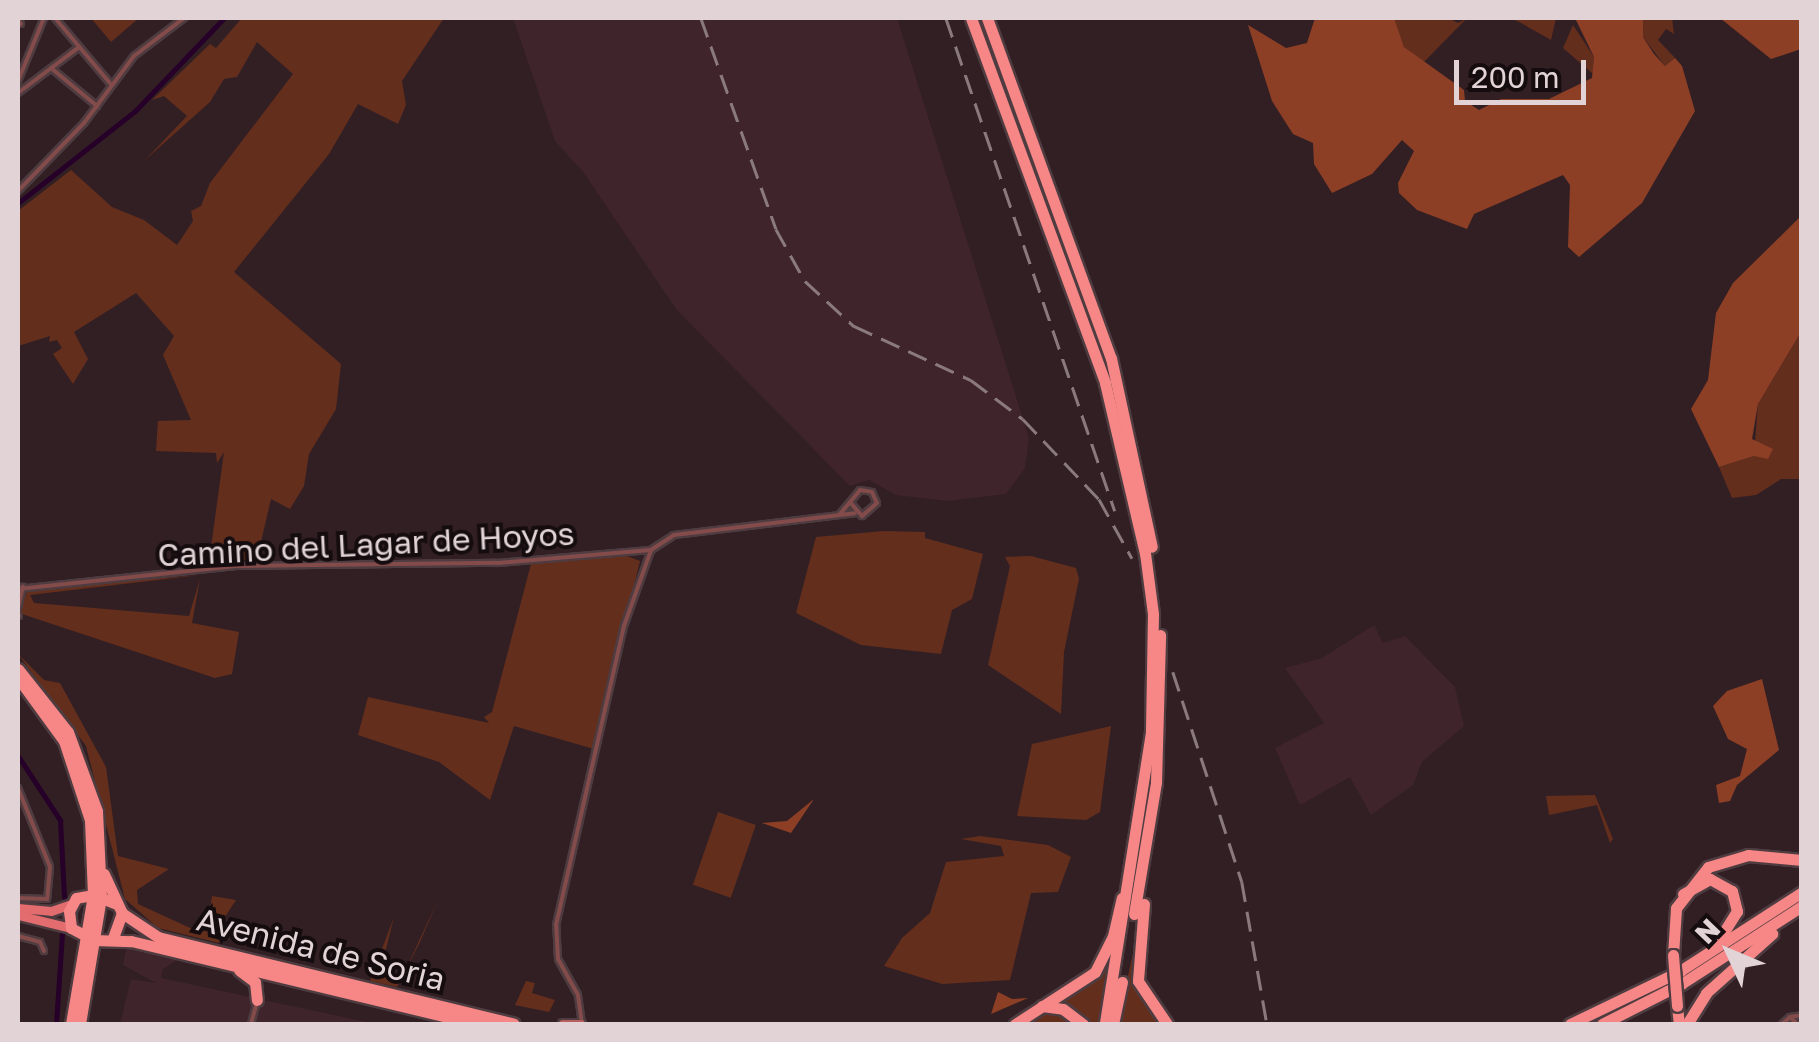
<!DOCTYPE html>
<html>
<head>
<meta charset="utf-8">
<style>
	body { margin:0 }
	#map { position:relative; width:1819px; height:1042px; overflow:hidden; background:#321f24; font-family:"Golos Text",sans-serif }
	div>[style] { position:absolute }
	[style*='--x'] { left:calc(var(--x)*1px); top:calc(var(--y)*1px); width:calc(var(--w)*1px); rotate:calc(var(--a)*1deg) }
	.built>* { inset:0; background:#3f242b }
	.green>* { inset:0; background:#642e1c; transform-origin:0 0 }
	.forest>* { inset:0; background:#8d3f25 }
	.canal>* { height:5px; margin:-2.5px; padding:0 2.5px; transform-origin:2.5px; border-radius:2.5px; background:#260028 }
	.roads { filter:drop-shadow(2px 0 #4e3c40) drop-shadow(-2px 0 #4e3c40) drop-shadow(0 2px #4e3c40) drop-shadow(0 -2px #4e3c40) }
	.street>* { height:4px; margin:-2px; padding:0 2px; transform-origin:2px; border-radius:2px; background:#844b4b }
	.secondary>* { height:8px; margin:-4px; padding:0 4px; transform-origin:4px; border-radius:4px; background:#b95e5f }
	.primary>* { height:9px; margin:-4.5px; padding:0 4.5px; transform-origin:4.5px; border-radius:4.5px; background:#e26c6e }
	.highway>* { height:11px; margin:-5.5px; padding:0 5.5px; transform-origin:5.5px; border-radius:5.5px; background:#f78686 }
	.rail>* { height:2.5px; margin-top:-1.25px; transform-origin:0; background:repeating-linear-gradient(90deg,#8a7a7e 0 20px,transparent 0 30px) }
	.bridges { filter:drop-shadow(2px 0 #4e3c40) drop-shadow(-2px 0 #4e3c40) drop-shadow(0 2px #4e3c40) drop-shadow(0 -2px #4e3c40) }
	.highway-bridge>* { height:11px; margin:-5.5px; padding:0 5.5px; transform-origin:5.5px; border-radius:5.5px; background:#f78686 }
	span { translate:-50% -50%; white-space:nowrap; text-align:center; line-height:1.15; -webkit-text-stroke:8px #140c0e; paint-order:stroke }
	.street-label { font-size:32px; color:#e1d3d6 }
	.frame { position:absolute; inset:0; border:20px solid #e1d3d6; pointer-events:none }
	.north { position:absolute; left:1679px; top:902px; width:100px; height:100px; -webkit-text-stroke:8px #140c0e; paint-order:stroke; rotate:314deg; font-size:28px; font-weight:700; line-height:40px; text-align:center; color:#e1d3d6 }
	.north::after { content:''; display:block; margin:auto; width:35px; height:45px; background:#e1d3d6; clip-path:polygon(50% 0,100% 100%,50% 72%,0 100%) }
	.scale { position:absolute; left:1454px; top:60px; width:132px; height:45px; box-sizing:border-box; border:5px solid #e1d3d6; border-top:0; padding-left:12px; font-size:30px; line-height:35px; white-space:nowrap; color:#e1d3d6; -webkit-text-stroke:8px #140c0e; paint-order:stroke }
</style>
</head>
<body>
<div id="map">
	<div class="built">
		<i style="clip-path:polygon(513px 18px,897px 18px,1029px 438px,1025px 468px,1006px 494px,947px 501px,896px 495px,869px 480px,850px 486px,676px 309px,584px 173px,555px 141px)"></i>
		<i style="clip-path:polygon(1374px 625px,1383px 643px,1405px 636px,1455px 687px,1464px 726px,1422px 762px,1413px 785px,1371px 815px,1350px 777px,1300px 805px,1275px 748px,1324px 723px,1285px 668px,1322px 658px)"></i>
		<i style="clip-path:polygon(127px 946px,177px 954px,180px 958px,163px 969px,161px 978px,376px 1024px,120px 1024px,131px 979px,156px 983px,123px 965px)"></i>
	</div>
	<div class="green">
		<i style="clip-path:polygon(91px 18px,139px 18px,111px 42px)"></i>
		<i style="clip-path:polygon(242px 18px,444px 18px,402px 81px,406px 105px,398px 124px,358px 104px,329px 154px,234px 272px,341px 364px,336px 409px,309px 454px,304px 486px,290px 509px,271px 499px,257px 559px,209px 562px,224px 452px,217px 463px,216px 453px,156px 451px,158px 421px,191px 420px,163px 355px,174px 336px,136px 293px,74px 332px,88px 359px,73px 384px,53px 354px,62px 348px,57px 340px,49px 342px,50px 336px,18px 346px,18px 211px,71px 170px,112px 207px,144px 220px,177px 245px,193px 221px,191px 211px,201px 206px,210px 183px,293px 74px,257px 42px,237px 77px,224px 79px,210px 102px,145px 160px,187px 116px,164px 96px,152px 100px,210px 44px,216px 48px)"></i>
		<i style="clip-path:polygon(1448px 18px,1458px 23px,1467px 18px,1423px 63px,1404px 47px,1394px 19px)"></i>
		<i style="clip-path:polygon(1511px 18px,1556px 18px,1551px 40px,1521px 23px)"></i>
		<i style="clip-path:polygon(1643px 18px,1672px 18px,1674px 34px,1666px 29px,1658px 40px,1675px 58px,1665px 66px,1643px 37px)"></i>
		<i style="clip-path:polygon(1573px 25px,1594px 57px,1593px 74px,1563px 48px)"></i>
		<i style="clip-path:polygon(1801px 332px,1801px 479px,1781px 479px,1756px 495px,1732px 498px,1719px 467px,1754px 456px,1758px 404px)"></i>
		<i style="clip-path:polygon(884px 531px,925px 532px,925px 538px,983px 554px,972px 599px,952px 610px,941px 654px,861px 645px,796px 613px,816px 537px)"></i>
		<i style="clip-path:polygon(627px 556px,640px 561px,594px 749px,514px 726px,490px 800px,439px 762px,358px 735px,368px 697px,489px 723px,484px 717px,492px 712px,531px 564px)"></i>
		<i style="clip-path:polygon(1031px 556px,1076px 568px,1079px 579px,1064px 652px,1061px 714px,988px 665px,1010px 566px,1005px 557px)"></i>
		<i style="clip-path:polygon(200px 575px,30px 595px,34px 603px,189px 616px,200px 579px,192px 623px,239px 632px,232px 674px,215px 678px,19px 613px,28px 589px)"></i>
		<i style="clip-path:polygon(18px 654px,44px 680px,60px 683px,106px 767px,118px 856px,169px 869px,137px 890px,138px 904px,199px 932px,207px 931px,212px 896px,236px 900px,219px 926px,219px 943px,158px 928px,125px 899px,86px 746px)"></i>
		<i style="clip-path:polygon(1111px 726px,1100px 812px,1086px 820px,1017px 816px,1032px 744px)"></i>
		<i style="clip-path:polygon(1595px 795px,1613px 839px,1610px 843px,1597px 805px,1549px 815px,1546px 796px)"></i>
		<i style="left:718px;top:812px;width:40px;height:77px;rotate:19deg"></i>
		<i style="clip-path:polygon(980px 836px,1048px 845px,1071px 857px,1058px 892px,1031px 893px,1010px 980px,942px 984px,884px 966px,902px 938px,930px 913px,946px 862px,1004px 856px,1001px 846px,961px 839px)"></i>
		<i style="clip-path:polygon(438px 900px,420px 942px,397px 987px,370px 981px,394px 917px,383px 961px,396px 974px,406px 969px)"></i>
		<i style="clip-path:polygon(1120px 924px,1101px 1024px,1086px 1024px,1048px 1004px,1087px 983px)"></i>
		<i style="clip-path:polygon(1134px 949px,1138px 991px,1164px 1024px,1117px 1024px)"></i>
		<i style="clip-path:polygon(526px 981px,535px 983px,532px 993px,555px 1000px,549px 1012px,515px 1005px)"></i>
		<i style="clip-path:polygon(1052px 1009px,1079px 1024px,1020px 1024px,1027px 1017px)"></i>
	</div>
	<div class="forest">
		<i style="clip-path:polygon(1315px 18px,1394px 18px,1404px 47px,1464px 90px,1465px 101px,1479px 110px,1501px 99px,1549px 99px,1592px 78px,1594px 57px,1575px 18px,1643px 18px,1643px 37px,1654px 54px,1665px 66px,1675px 58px,1682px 66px,1695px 111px,1642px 203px,1579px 257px,1568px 247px,1570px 185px,1563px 175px,1474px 214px,1467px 229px,1417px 210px,1399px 193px,1398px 183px,1414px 151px,1402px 140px,1372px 174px,1332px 193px,1314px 164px,1313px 143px,1293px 134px,1272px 101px,1248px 25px,1286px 48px,1307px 43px)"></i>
		<i style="clip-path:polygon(1720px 18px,1801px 18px,1801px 49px,1771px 59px)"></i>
		<i style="clip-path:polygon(1801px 216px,1801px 332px,1758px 404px,1752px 439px,1773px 449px,1768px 459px,1754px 456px,1719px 467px,1691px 409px,1708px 380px,1716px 313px,1733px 283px)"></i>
		<i style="clip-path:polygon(1762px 679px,1779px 750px,1737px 785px,1730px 801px,1719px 803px,1716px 785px,1740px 776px,1747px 749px,1728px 739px,1713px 706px,1727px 691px)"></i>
		<i style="clip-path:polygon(814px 799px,791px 833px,762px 823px,787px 821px)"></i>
		<i style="clip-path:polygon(998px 992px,1012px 999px,1028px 998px,991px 1014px)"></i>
	</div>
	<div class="canal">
		<i style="--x:18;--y:203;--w:149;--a:-38.2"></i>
		<i style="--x:135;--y:111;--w:129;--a:-46.3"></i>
		<i style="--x:18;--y:756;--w:77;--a:56.7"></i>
		<i style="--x:60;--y:820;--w:77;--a:87"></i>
		<i style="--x:56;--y:1024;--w:90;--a:-86.2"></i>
	</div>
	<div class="roads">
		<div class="street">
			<i style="--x:55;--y:18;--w:85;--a:49.8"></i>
			<i style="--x:18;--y:20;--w:5;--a:53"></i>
			<i style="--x:51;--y:68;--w:60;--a:39.6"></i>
			<i style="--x:18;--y:81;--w:68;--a:-67.6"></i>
			<i style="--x:18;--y:93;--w:75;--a:-36.9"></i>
			<i style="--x:18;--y:191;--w:95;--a:-45.9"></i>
			<i style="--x:84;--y:123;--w:84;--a:-53.3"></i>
			<i style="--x:134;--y:56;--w:63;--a:-37.2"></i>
			<i style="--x:840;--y:514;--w:31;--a:-50"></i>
			<i style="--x:860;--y:490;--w:12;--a:9"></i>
			<i style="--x:872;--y:492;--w:12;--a:66"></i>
			<i style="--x:877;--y:503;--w:20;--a:139"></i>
			<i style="--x:862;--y:516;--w:18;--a:-131"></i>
			<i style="--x:18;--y:589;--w:219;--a:-6"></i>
			<i style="--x:236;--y:566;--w:261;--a:-0.7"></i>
			<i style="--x:497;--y:563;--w:155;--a:-4.8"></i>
			<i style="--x:18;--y:608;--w:22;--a:-77"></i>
			<i style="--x:18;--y:616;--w:1;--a:0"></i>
			<i style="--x:18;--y:788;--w:85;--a:67.9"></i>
			<i style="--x:50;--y:867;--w:32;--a:95"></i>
			<i style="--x:47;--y:899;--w:29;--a:-178"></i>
			<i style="--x:18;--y:936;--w:23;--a:15"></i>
			<i style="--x:40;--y:942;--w:10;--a:66"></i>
			<i style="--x:1790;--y:1017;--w:12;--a:-9"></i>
			<i style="--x:1790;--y:1017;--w:10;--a:45"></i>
			<i style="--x:251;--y:1024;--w:20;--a:-75"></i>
			<i style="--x:582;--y:1024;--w:29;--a:-98"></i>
			<i style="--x:578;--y:995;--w:41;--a:-119.1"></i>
			<i style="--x:558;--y:959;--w:34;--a:-93"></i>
			<i style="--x:556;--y:925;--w:307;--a:-77.2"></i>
			<i style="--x:624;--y:626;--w:81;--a:-70.4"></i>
			<i style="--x:651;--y:550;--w:27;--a:-33"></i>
			<i style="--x:674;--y:535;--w:182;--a:-6.9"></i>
			<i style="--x:1782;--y:1024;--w:11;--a:-41"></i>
		</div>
		<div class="secondary">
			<i style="--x:563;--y:1024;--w:18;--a:0"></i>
		</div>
		<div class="primary">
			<i style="--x:18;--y:908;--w:33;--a:5"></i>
			<i style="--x:51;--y:911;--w:21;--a:-19"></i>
			<i style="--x:18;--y:915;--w:55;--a:13.8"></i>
		</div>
		<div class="highway">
			<i style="--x:971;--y:18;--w:389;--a:69.8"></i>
			<i style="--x:1105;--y:383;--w:175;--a:76.8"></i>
			<i style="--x:1145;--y:553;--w:62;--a:82.5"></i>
			<i style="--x:1153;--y:614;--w:118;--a:91"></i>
			<i style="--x:1151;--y:732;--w:296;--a:99"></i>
			<i style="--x:987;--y:18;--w:362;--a:70"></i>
			<i style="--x:1111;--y:358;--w:193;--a:77.8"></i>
			<i style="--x:18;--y:669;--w:80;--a:51.6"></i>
			<i style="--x:68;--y:732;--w:84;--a:69.8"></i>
			<i style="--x:97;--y:811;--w:86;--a:87.3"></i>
			<i style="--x:101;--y:897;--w:129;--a:99.4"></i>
			<i style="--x:21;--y:682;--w:73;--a:53.9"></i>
			<i style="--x:64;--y:741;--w:83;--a:71.8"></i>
			<i style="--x:90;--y:820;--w:75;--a:87.7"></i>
			<i style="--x:93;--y:895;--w:131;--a:99.7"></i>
			<i style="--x:104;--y:874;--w:43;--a:65.2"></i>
			<i style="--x:122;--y:913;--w:27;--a:110"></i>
			<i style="--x:1683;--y:894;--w:31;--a:-29"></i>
			<i style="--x:1710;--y:879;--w:25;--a:29"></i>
			<i style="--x:1732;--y:891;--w:21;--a:76"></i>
			<i style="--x:1737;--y:911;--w:36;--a:122"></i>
			<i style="--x:117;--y:904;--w:26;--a:-159"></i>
			<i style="--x:93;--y:895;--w:17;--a:170"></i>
			<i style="--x:76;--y:898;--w:15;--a:118"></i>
			<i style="--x:69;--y:911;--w:17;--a:83"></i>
			<i style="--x:71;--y:928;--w:26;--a:28"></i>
			<i style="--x:94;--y:940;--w:37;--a:2"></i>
			<i style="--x:131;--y:941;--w:356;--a:13.5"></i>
			<i style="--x:1144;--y:904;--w:77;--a:94.5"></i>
			<i style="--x:1138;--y:981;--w:52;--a:56"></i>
			<i style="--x:122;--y:913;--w:43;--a:33.7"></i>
			<i style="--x:158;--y:937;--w:366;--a:13.7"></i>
			<i style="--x:1134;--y:914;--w:134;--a:-80.5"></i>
			<i style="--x:1156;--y:782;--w:147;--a:-88.4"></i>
			<i style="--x:1673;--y:955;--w:47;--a:-86.3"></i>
			<i style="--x:1676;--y:908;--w:52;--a:-52"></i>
			<i style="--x:1708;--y:867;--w:42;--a:-16.7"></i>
			<i style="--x:1748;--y:855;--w:54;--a:5.3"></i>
			<i style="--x:239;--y:970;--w:20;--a:37"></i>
			<i style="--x:255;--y:982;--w:18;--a:84"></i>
			<i style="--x:1042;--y:1006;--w:21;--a:8"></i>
			<i style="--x:1063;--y:1009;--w:25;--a:37"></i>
			<i style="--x:1677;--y:1006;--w:18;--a:84"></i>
			<i style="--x:1015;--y:1024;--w:95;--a:-33"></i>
			<i style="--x:1095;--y:972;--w:40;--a:-63.4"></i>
			<i style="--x:1113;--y:936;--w:39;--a:-77"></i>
			<i style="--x:1113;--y:1024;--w:43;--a:-77.9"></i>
			<i style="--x:1570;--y:1024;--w:122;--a:-25.7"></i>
			<i style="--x:1680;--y:971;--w:145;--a:-32.9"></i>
			<i style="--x:1602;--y:1024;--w:89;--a:-26.9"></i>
			<i style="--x:1681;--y:984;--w:144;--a:-32.8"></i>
			<i style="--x:1687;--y:1024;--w:36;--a:-58"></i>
			<i style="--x:1706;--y:993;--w:89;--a:-41.8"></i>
		</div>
	</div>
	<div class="rail">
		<i style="--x:701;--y:18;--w:224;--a:70.4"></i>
		<i style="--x:776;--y:229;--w:60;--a:60.9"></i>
		<i style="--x:805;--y:281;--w:67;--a:42.6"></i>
		<i style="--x:854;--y:326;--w:129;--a:24.8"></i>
		<i style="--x:971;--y:380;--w:65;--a:36.9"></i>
		<i style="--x:1023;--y:419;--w:110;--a:46.5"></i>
		<i style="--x:1099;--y:499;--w:68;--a:60.8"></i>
		<i style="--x:946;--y:18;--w:521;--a:71.08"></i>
		<i style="--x:1173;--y:672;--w:221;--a:71.8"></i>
		<i style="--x:1242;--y:882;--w:144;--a:80"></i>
	</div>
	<div class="bridges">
		<div class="highway-bridge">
			<i style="--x:1673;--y:955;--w:51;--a:85.5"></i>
		</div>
	</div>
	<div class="street-label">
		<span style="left:366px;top:544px;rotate:-3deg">Camino del Lagar de Hoyos</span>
		<span style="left:321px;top:949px;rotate:14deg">Avenida de Soria</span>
	</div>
	<div class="frame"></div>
	<div class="north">N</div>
	<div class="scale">200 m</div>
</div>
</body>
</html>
